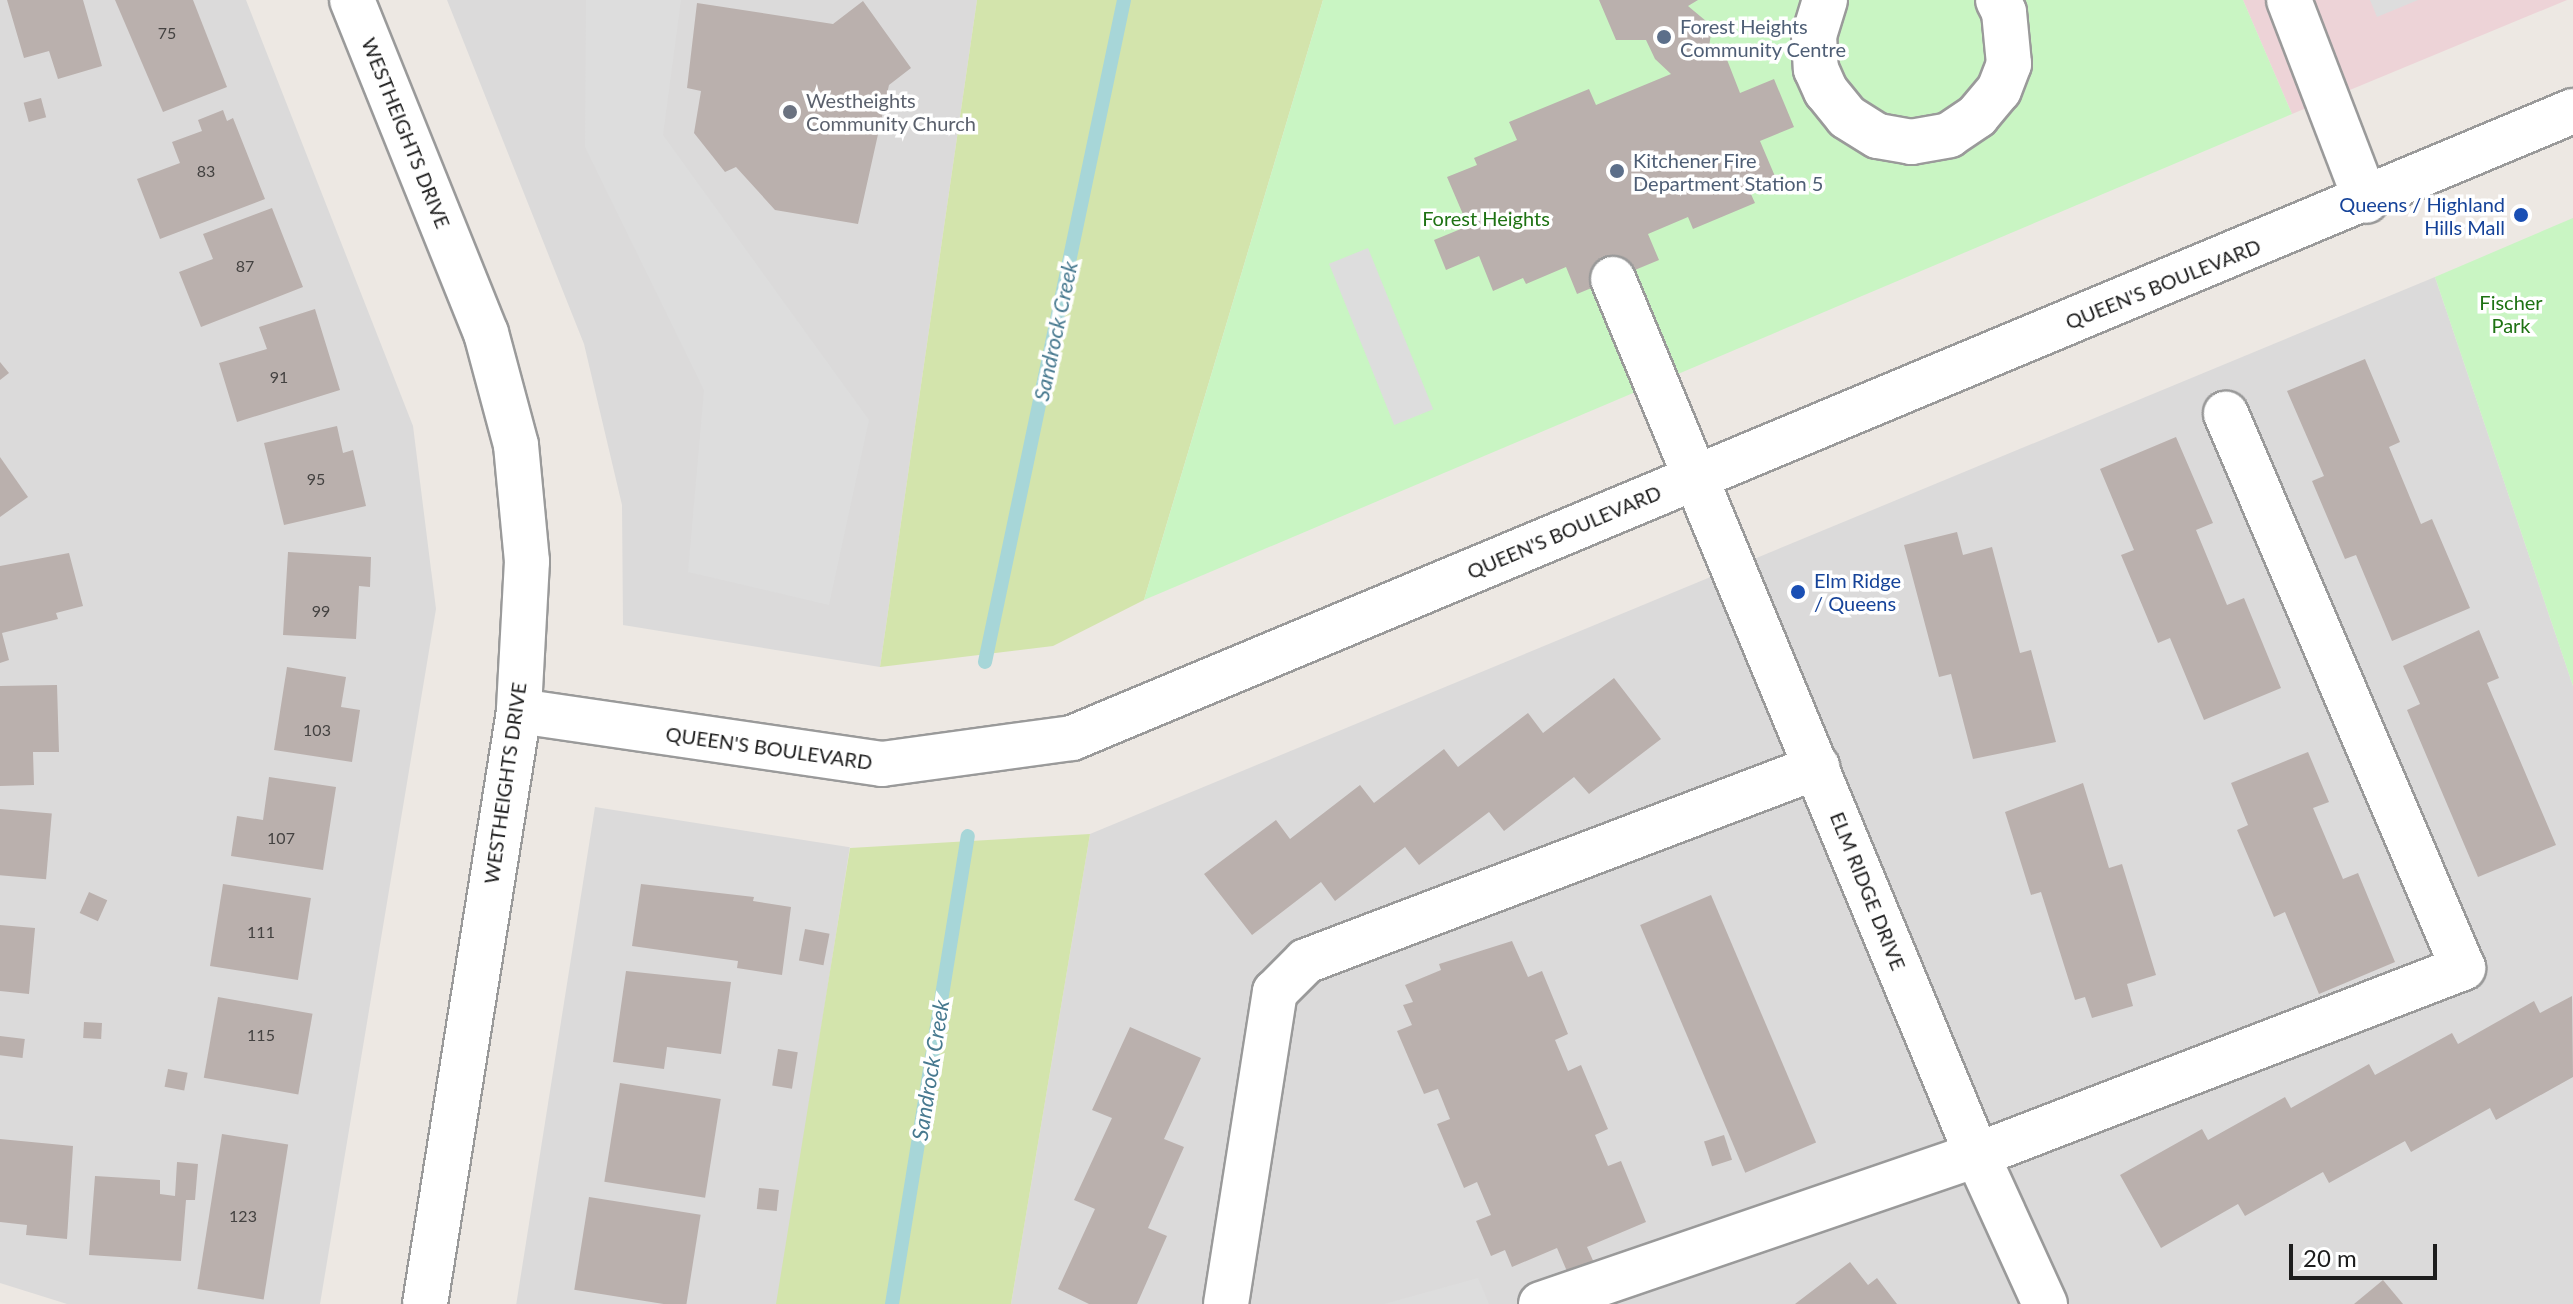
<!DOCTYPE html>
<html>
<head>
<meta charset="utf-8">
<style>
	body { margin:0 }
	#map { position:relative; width:2573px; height:1304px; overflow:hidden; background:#ede8e3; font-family:Lato,sans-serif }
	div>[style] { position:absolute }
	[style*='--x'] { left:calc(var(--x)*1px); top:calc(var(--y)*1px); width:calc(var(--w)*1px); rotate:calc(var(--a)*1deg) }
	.residential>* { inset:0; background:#dbdada; transform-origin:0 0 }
	.commercial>* { inset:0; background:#edd3d7 }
	.grass>* { inset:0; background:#d3e4ac }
	.park>* { inset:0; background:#c9f5c3 }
	.parking>* { inset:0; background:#ddd; transform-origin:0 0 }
	.stream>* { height:14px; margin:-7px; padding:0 7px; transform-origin:7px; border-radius:7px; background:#a7d6d8 }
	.building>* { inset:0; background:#bab0ad; transform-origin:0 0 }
	.roads { filter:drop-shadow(2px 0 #9a9a9a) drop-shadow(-2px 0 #9a9a9a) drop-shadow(0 2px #9a9a9a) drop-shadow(0 -2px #9a9a9a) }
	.minor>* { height:44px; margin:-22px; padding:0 22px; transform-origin:22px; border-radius:22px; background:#fff }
	.dots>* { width:22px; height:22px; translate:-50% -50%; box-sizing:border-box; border:4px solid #fff; border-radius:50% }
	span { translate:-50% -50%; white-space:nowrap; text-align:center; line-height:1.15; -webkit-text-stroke:7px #fff; paint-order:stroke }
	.number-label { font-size:16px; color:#444241 }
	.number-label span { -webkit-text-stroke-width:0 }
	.service-label { font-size:20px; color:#4e5e75 }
	.left { translate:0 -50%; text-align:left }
	.worship-label { font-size:20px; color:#5b616d }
	.street-label { font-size:20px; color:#1d1d1d }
	.transit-label { font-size:20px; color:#164399 }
	.right { translate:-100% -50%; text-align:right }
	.park-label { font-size:20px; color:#1e7213 }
	.water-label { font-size:22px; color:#47798f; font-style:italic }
	.scale { position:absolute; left:2289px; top:1244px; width:148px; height:36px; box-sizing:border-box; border:4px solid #1d1d1d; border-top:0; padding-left:10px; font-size:24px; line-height:28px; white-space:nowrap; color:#1d1d1d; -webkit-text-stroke:6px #fff; paint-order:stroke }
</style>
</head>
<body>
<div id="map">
	<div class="residential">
		<i style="clip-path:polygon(0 0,246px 0,413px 426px,436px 609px,320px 1304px,67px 1304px,0 1283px)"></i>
		<i style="clip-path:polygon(447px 0,977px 0,880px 667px,623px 625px,622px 505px,584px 344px)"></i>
		<i style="clip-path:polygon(2435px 277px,2573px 686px,2573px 1304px,1011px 1304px,1090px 834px)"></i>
		<i style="left:595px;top:807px;width:258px;height:504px;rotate:9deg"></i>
	</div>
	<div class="commercial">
		<i style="clip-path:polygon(2243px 0,2567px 0,2292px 114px)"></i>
	</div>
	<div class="grass">
		<i style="clip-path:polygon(977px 0,1323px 0,1144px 600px,1053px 646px,880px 667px)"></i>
		<i style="clip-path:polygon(1090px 834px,1011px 1304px,776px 1304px,850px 848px)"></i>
	</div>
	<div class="park">
		<i style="clip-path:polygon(1323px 0,2243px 0,2292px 114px,1144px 600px)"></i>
		<i style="clip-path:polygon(2573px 218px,2573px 686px,2435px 277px)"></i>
	</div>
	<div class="parking">
		<i style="clip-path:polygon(586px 0,681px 0,663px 135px,869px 420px,829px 605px,688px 572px,704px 390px,585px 147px)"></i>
		<i style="clip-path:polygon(2370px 0,2418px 0,2377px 17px)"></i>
		<i style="left:1368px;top:248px;width:174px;height:42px;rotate:68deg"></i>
		<i style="clip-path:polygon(1478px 1278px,1489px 1304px,1384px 1304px)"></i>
	</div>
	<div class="stream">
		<i style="--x:985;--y:662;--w:676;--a:-78.14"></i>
		<i style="--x:892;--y:1304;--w:474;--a:-80.8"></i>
	</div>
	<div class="building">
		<i style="clip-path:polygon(7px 0,83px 0,102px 66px,58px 79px,49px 51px,24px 58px)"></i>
		<i style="clip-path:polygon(115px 0,193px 0,227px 87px,163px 112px)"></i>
		<i style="clip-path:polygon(1599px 0,1698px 0,1688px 6px,1712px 26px,1708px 55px,1724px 52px,1740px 93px,1774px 79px,1794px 127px,1760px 141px,1777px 181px,1750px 192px,1755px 203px,1693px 229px,1688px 217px,1648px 234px,1659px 260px,1577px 294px,1566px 267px,1526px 284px,1523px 278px,1493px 291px,1479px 256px,1446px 270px,1434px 240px,1468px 226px,1447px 177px,1477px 165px,1474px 158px,1517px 140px,1509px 122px,1589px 89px,1596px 105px,1671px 74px,1655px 59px,1646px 40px,1616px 40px)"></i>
		<i style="clip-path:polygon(863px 1px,911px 68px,889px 85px,858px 224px,775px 210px,736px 167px,725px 172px,694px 133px,701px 91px,687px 88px,697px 3px,833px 24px)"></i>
		<i style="left:41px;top:98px;width:20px;height:18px;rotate:75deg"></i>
		<i style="clip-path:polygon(223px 110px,227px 121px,233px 118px,265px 199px,160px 239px,137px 179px,180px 163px,172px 142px,202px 131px,198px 120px)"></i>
		<i style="clip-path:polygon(272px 208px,303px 287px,201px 327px,179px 272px,213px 259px,203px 234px)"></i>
		<i style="clip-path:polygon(315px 309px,340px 390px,237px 422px,219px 363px,267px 349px,259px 327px)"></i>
		<i style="clip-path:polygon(2365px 359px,2400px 442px,2389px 447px,2421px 524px,2432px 519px,2470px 608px,2392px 641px,2356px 555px,2345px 559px,2312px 481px,2324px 476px,2287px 391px)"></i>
		<i style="clip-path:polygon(0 362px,9px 373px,0 380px)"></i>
		<i style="clip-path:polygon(337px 426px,343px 453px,353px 450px,366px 506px,284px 525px,264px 443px)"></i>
		<i style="clip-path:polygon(2176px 437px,2213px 523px,2196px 530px,2227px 605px,2244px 598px,2281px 688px,2204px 720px,2170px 638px,2158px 643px,2121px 555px,2134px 550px,2100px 469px)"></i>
		<i style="clip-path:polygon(0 457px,28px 497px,0 517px)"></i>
		<i style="clip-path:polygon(1957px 532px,1963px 555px,1992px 547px,2020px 653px,2031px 650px,2056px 742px,1973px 759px,1951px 674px,1939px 677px,1904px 545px)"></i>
		<i style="clip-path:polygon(288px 552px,371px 557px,370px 587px,359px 586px,356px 639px,283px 635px)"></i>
		<i style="clip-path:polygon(69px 553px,83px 606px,56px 613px,58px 619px,2px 633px,9px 660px,0 663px,0 566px)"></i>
		<i style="clip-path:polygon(2479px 630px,2499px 678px,2487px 683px,2556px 845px,2478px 877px,2407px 710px,2420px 704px,2403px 666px)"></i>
		<i style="clip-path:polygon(287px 667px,346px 677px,341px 707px,360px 710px,352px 762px,274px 750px)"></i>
		<i style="clip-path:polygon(1614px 678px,1661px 739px,1589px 794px,1574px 777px,1504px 831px,1489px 812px,1419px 865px,1405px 847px,1335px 901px,1321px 882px,1252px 935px,1204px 874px,1276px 820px,1290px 839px,1360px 785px,1374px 803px,1444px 749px,1458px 767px,1528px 713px,1543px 733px)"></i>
		<i style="clip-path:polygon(57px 685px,59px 752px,33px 752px,34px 785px,0 786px,0 686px)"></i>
		<i style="clip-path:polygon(2308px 752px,2329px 802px,2313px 808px,2343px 879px,2358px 873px,2395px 962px,2319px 994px,2285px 912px,2274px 917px,2237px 830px,2248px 825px,2231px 783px)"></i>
		<i style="clip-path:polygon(269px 777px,336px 787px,323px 870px,231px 856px,237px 816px,263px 820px)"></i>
		<i style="clip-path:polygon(2083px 783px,2109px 868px,2122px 864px,2156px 975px,2127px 984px,2133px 1006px,2092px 1018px,2085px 997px,2075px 1000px,2041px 892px,2031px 895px,2005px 812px)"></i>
		<i style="left:0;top:809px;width:52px;height:66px;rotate:5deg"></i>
		<i style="left:223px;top:884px;width:89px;height:83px;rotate:9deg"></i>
		<i style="clip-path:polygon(641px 884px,754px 897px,753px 901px,791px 907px,782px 975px,737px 968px,738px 961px,632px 946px)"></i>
		<i style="left:89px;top:892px;width:20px;height:23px;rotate:24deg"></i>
		<i style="left:1711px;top:895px;width:269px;height:77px;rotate:67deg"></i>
		<i style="clip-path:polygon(0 925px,35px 928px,29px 994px,0 991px)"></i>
		<i style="left:805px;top:929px;width:25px;height:32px;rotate:11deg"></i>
		<i style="clip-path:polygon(1512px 941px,1528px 977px,1542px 971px,1568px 1034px,1555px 1040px,1568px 1071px,1581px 1065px,1608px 1129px,1595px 1135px,1608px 1166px,1621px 1161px,1646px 1222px,1587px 1247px,1595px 1265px,1569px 1276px,1557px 1248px,1512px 1267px,1505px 1250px,1491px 1256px,1476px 1221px,1491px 1215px,1477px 1182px,1464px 1188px,1437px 1124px,1450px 1119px,1438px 1089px,1424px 1094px,1397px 1031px,1412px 1025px,1403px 1005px,1413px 1002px,1405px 985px,1441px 970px,1439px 964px)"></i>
		<i style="clip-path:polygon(626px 971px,731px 982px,721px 1054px,667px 1047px,664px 1069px,613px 1062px)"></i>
		<i style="clip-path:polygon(2572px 996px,2573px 1077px,2496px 1120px,2490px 1108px,2411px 1152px,2405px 1141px,2329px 1183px,2323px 1172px,2245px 1216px,2238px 1204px,2161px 1248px,2120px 1175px,2202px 1129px,2208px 1140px,2285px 1097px,2291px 1108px,2369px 1064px,2375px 1075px,2452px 1033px,2458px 1044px,2534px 1001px,2540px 1013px)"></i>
		<i style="left:218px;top:997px;width:96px;height:82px;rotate:10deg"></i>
		<i style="left:84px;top:1022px;width:18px;height:16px;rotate:3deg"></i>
		<i style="clip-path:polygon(1130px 1027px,1201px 1058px,1164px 1139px,1184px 1147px,1148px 1228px,1167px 1236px,1137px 1304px,1089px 1304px,1058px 1289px,1095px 1209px,1074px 1200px,1112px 1118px,1092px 1110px)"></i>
		<i style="left:0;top:1036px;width:25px;height:19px;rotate:7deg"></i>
		<i style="left:778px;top:1049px;width:20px;height:37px;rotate:9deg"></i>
		<i style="left:168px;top:1069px;width:20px;height:18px;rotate:11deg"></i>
		<i style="left:620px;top:1083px;width:102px;height:100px;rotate:9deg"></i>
		<i style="left:222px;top:1134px;width:67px;height:157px;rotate:9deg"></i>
		<i style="left:1724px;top:1135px;width:26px;height:21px;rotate:72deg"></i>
		<i style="clip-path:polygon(0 1139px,73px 1146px,67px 1239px,26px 1235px,27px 1225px,0 1222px)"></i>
		<i style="clip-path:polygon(177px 1162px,198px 1164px,195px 1200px,186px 1200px,181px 1261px,89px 1255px,95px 1176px,160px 1180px,160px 1194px,175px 1196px)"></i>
		<i style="left:759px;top:1188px;width:20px;height:21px;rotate:6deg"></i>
		<i style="left:589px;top:1197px;width:113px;height:94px;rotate:9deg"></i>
		<i style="clip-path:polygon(1850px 1262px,1868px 1285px,1877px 1278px,1897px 1304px,1795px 1304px)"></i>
		<i style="clip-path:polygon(2383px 1280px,2403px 1304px,2354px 1304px)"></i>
	</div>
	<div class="roads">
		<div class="minor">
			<i style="--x:352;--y:0;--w:359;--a:68.1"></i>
			<i style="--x:486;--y:333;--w:116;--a:75"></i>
			<i style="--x:516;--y:445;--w:117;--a:84.6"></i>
			<i style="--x:527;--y:561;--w:150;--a:93.1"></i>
			<i style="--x:519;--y:711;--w:600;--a:99.01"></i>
			<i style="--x:1825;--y:0;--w:37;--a:107"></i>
			<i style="--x:1814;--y:35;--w:34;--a:87"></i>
			<i style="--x:1816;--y:69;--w:24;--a:66"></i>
			<i style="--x:1826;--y:91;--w:33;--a:51"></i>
			<i style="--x:1847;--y:117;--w:36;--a:32"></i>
			<i style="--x:1878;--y:136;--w:34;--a:10"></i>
			<i style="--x:1911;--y:142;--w:39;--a:-10"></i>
			<i style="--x:1949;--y:135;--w:34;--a:-34"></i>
			<i style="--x:1977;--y:116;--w:34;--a:-50"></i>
			<i style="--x:1999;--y:90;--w:28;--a:-69"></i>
			<i style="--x:2009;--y:64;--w:52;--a:-95.5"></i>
			<i style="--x:2004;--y:12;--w:13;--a:-117"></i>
			<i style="--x:2289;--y:0;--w:215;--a:69"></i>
			<i style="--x:1613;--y:279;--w:949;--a:67.44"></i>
			<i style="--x:1977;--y:1155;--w:164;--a:65.5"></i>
			<i style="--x:519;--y:711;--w:367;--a:8.3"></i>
			<i style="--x:882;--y:764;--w:192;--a:-7.8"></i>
			<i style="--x:1072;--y:738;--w:1627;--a:-22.67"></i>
			<i style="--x:1226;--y:1304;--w:316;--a:-81.1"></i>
			<i style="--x:1275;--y:992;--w:44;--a:-45"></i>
			<i style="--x:1306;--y:961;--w:547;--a:-20.79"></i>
			<i style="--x:1541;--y:1304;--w:461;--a:-18.9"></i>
			<i style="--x:1977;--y:1155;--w:521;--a:-21.05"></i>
			<i style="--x:2463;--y:968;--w:603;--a:-113.16"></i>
		</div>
	</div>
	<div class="dots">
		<i style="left:1664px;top:37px;background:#5c6f8a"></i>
		<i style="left:790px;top:112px;background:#6b7280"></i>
		<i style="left:1617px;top:171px;background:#5c6f8a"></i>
		<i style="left:2521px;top:215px;background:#1a4fb4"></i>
		<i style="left:1798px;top:592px;background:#1a4fb4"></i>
	</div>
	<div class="number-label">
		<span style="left:167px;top:33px">75</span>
		<span style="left:206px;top:171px">83</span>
		<span style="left:245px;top:266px">87</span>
		<span style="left:279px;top:377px">91</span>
		<span style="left:316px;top:479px">95</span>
		<span style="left:321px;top:611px">99</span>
		<span style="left:317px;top:730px">103</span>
		<span style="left:281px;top:838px">107</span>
		<span style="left:261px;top:932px">111</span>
		<span style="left:261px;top:1035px">115</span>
		<span style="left:243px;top:1216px">123</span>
	</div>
	<div class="service-label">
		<span class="left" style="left:1680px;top:38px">Forest Heights<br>Community Centre</span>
		<span class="left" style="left:1633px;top:172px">Kitchener Fire<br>Department Station 5</span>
	</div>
	<div class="worship-label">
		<span class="left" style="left:806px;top:112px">Westheights<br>Community Church</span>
	</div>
	<div class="street-label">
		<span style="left:406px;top:133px;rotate:68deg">WESTHEIGHTS DRIVE</span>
		<span style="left:2163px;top:284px;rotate:-22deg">QUEEN'S BOULEVARD</span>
		<span style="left:1564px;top:532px;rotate:-23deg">QUEEN'S BOULEVARD</span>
		<span style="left:769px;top:748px;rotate:8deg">QUEEN'S BOULEVARD</span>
		<span style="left:505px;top:783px;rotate:-82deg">WESTHEIGHTS DRIVE</span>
		<span style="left:1868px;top:891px;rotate:68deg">ELM RIDGE DRIVE</span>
	</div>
	<div class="transit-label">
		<span class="right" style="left:2505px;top:216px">Queens / Highland<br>Hills Mall</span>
		<span class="left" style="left:1814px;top:592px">Elm Ridge<br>/ Queens</span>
	</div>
	<div class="park-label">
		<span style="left:1486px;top:218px">Forest Heights</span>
		<span style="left:2511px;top:314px">Fischer<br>Park</span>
	</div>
	<div class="water-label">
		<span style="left:1055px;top:331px;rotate:-78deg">Sandrock Creek</span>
		<span style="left:930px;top:1070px;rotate:-81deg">Sandrock Creek</span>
	</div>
	<div class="scale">20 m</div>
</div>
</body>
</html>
